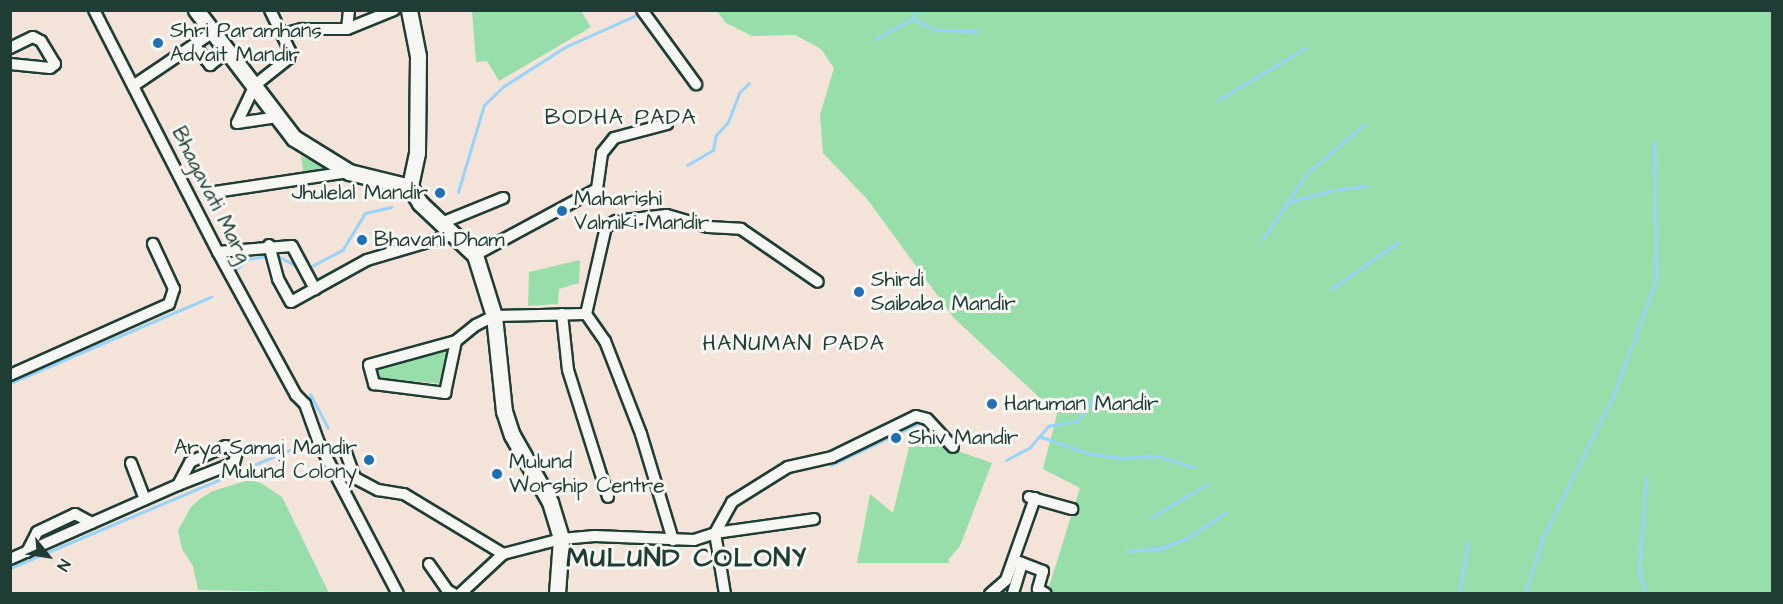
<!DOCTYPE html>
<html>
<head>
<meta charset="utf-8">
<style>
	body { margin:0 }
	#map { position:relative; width:1783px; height:604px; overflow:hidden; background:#f3e3d9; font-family:"Architects Daughter",sans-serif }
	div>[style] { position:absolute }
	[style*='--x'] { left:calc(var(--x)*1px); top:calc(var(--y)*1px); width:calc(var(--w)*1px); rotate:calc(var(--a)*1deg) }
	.green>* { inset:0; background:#98deab }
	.stream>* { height:3px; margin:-1.5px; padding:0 1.5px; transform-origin:1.5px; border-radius:1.5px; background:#98d4f9 }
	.roads { filter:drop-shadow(2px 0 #1f3d34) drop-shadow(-2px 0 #1f3d34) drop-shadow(0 2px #1f3d34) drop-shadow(0 -2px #1f3d34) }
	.street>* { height:10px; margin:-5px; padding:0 5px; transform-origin:5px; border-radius:5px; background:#f6f6f2 }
	.secondary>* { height:15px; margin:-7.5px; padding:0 7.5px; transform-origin:7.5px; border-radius:7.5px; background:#f6f6f2 }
	.dots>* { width:16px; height:16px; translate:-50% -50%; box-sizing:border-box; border:3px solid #f6f6f2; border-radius:50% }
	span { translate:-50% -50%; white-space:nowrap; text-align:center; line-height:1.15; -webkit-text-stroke:6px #f6f6f2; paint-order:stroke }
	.poi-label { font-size:21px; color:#1f3d34 }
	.left { translate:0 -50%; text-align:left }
	.right { translate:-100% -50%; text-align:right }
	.street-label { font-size:21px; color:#1f3d34 }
	.neighbourhood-label { font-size:22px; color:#1f3d34; letter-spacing:1.5px }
	.district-label { font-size:27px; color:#1f3d34; font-weight:700; letter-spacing:1.5px }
	.frame { position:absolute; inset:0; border:12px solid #1f3d34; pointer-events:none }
	.north { position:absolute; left:18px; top:526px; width:60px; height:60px; -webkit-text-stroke:4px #f6f6f2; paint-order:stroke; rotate:120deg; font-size:16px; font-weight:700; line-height:24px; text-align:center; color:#1f3d34 }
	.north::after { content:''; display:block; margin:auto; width:21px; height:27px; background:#1f3d34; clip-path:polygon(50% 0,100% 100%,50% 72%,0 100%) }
</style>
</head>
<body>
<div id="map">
	<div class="green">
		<i style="clip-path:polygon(472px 11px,581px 11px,591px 27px,499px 81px,487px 61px,476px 62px)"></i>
		<i style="clip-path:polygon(717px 11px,1772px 11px,1772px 593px,1047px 593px,1080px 488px,1043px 469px,1057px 414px,954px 318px,867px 199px,823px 153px,820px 115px,834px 68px,821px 49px,795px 35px,752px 36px,726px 23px)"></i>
		<i style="clip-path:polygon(301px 156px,331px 170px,304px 176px)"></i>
		<i style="clip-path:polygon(580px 260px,579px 283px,559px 289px,558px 304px,528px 306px,529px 272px)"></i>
		<i style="clip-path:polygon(447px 348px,445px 384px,375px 378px,374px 367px)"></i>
		<i style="clip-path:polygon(912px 435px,992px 463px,960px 546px,948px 560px,950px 563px,857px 563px,870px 494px,893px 513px)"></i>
		<i style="clip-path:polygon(249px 480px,261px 483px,282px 497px,329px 593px,198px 590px,193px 566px,182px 549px,178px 530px,191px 507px,201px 498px,213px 491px)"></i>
	</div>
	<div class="stream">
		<i style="--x:912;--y:19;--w:27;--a:24"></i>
		<i style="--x:937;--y:30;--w:40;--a:1.4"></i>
		<i style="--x:875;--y:39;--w:42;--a:-28.4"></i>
		<i style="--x:912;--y:19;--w:11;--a:-56"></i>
		<i style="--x:1218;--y:100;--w:101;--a:-30.9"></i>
		<i style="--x:687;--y:165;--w:30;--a:-30"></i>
		<i style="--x:713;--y:150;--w:15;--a:-79"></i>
		<i style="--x:716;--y:135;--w:18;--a:-47"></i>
		<i style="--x:728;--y:122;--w:31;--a:-69"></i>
		<i style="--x:739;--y:93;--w:14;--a:-45"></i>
		<i style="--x:458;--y:192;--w:91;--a:-73.4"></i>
		<i style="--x:484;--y:105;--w:28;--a:-44"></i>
		<i style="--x:504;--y:86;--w:72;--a:-32.6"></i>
		<i style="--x:565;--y:47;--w:76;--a:-24.2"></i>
		<i style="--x:1285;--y:203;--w:51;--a:-14.9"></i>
		<i style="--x:1334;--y:190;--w:34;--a:-7"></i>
		<i style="--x:1263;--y:239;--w:79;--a:-56.3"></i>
		<i style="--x:1307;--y:173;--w:74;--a:-40.6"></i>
		<i style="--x:276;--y:255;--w:29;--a:29"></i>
		<i style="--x:308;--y:268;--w:40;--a:-28"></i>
		<i style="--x:343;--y:249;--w:42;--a:-58.6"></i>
		<i style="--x:365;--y:213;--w:27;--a:-13"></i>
		<i style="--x:235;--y:270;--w:17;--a:-40"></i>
		<i style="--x:248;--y:259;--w:22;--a:-10"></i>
		<i style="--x:1331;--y:289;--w:82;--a:-35"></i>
		<i style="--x:10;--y:383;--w:219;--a:-23.2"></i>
		<i style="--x:310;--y:394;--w:38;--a:62"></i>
		<i style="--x:1041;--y:437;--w:53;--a:18.8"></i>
		<i style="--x:1091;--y:454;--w:27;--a:8"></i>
		<i style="--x:1118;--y:458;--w:39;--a:-3"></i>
		<i style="--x:1157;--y:456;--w:38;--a:17"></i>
		<i style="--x:1006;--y:460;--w:27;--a:-28"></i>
		<i style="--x:1030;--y:447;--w:28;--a:-49"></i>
		<i style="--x:1048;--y:426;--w:29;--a:-10"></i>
		<i style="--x:1077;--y:421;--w:34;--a:-54"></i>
		<i style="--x:831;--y:465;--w:98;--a:-25.5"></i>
		<i style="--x:1646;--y:477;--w:94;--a:94.3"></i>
		<i style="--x:1639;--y:571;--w:24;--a:73"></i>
		<i style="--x:1150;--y:518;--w:66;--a:-30.8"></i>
		<i style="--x:1127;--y:551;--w:31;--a:-4"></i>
		<i style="--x:1158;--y:549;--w:30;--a:-20"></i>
		<i style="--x:1186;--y:539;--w:48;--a:-34"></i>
		<i style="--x:10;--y:568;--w:314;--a:-22.9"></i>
		<i style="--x:1459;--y:594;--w:52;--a:-80"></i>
		<i style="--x:1525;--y:594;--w:60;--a:-72.5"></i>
		<i style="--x:1543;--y:537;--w:157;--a:-63.6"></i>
		<i style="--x:1613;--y:396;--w:123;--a:-69.5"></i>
		<i style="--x:1656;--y:281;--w:139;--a:-90.8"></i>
	</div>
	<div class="roads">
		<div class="street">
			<i style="--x:94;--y:10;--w:272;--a:62.9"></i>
			<i style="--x:218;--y:252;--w:163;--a:61.4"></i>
			<i style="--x:296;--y:395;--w:13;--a:45"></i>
			<i style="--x:305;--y:404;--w:41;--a:70.3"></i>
			<i style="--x:319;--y:443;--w:170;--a:62.4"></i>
			<i style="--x:270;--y:10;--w:46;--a:64"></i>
			<i style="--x:290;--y:51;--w:7;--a:98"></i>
			<i style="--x:289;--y:58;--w:43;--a:141.5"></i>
			<i style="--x:255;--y:85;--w:42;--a:115.3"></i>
			<i style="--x:237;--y:123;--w:41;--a:-8.3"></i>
			<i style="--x:642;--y:10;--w:92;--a:53.9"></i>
			<i style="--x:347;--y:29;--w:19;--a:-84"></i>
			<i style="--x:283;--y:34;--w:20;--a:-15"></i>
			<i style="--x:302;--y:29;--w:45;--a:0"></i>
			<i style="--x:347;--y:29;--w:51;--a:-22"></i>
			<i style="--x:194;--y:45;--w:26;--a:51"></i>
			<i style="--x:210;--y:65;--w:23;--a:-38"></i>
			<i style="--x:10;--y:48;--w:25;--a:-26"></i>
			<i style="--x:33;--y:37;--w:9;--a:27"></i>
			<i style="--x:41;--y:41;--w:27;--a:59"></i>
			<i style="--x:55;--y:64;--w:6;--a:141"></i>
			<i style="--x:50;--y:68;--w:40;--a:-174.3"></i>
			<i style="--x:133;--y:86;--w:97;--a:-34"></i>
			<i style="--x:215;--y:192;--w:135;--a:-8.5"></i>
			<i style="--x:444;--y:222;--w:64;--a:-22.1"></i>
			<i style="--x:269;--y:245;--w:35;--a:75"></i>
			<i style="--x:278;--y:279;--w:26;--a:61"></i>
			<i style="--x:291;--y:302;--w:87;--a:-28.9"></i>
			<i style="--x:367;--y:260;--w:92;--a:-16.5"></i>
			<i style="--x:218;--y:252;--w:74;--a:-4.6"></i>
			<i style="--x:292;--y:246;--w:49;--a:61.9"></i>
			<i style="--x:475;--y:255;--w:139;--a:-28.4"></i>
			<i style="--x:597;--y:189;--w:36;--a:-82"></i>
			<i style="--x:602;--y:153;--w:19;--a:-51"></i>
			<i style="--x:614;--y:138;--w:55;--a:-14.8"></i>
			<i style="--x:562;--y:314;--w:56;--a:83.9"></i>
			<i style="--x:568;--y:370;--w:133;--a:72.5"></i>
			<i style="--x:586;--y:314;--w:89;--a:-77.1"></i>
			<i style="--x:606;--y:227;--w:12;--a:-31"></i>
			<i style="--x:616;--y:221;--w:51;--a:-6.7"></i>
			<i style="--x:667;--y:215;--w:43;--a:16.3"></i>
			<i style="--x:708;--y:227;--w:33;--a:3"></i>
			<i style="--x:741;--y:229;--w:93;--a:34.5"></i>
			<i style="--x:456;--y:341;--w:90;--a:164.6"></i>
			<i style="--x:369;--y:365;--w:20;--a:75"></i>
			<i style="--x:374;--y:384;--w:72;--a:7.2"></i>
			<i style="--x:445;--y:393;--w:53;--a:-78.1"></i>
			<i style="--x:456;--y:341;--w:26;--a:-39"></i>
			<i style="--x:476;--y:325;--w:20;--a:-27"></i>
			<i style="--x:494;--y:316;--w:92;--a:-1.2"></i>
			<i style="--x:586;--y:314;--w:33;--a:55"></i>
			<i style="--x:605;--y:341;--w:100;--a:68.8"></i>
			<i style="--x:641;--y:434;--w:111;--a:73.2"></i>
			<i style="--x:10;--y:375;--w:174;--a:-24.1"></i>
			<i style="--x:169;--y:304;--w:16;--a:-72"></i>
			<i style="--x:174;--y:289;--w:50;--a:-115"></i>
			<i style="--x:226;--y:446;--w:13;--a:29"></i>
			<i style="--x:237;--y:452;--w:11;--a:105"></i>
			<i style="--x:234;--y:463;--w:60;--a:158.6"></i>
			<i style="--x:178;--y:485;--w:26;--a:-62"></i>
			<i style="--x:190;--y:462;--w:39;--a:-24"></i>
			<i style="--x:346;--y:453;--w:27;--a:70"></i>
			<i style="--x:131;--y:463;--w:39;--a:69"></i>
			<i style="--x:338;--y:475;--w:17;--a:10"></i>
			<i style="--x:355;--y:478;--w:26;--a:28"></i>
			<i style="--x:378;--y:490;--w:26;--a:9"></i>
			<i style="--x:404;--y:494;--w:116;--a:31.2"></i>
			<i style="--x:1029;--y:497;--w:45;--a:15.6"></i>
			<i style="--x:715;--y:533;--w:35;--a:-61"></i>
			<i style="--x:732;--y:502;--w:66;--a:-32"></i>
			<i style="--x:788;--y:467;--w:45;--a:-12.8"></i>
			<i style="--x:832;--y:457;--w:93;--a:-26"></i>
			<i style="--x:916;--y:416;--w:11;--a:15"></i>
			<i style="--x:927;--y:419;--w:38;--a:47"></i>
			<i style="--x:715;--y:533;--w:62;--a:80.7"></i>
			<i style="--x:27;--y:552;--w:22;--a:-63"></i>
			<i style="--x:37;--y:532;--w:42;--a:-25.3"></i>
			<i style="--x:75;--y:514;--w:19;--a:28"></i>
			<i style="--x:10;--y:559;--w:184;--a:-23.8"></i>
			<i style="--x:1014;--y:560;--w:31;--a:21"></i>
			<i style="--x:1043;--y:571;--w:19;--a:106"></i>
			<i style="--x:1038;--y:589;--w:9;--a:32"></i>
			<i style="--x:429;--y:564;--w:32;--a:55"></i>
			<i style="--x:447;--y:590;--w:8;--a:30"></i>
			<i style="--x:1013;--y:593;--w:31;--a:-73"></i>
			<i style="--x:460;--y:594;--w:59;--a:-42.9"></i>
			<i style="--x:503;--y:554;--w:60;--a:-14.5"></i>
			<i style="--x:561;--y:539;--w:34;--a:-5"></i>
			<i style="--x:595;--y:536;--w:99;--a:2.3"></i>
			<i style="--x:694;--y:540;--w:22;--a:-18"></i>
			<i style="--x:715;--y:533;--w:100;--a:-8"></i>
			<i style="--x:990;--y:594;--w:21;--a:-41"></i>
			<i style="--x:1006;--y:580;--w:87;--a:-70.5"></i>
		</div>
		<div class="secondary">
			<i style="--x:196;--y:10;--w:161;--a:52.6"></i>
			<i style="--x:294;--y:138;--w:65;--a:31.7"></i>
			<i style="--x:349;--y:172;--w:63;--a:13.8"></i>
			<i style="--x:409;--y:10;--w:47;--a:78.9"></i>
			<i style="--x:418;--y:56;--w:97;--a:90.6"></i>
			<i style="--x:417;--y:153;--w:35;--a:102"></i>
			<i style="--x:410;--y:187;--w:19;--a:58"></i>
			<i style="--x:420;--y:203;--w:76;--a:43.4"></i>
			<i style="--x:475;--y:255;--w:64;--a:72.7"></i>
			<i style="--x:494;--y:316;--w:96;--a:84"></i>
			<i style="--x:504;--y:411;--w:25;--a:72"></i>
			<i style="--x:512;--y:435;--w:77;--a:60.4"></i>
			<i style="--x:550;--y:502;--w:39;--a:73"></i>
			<i style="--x:561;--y:539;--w:55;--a:94.2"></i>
		</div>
	</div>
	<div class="dots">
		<i style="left:158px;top:43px;background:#1f6fb2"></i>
		<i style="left:440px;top:193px;background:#1f6fb2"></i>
		<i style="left:562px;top:211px;background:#1f6fb2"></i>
		<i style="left:362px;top:240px;background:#1f6fb2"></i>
		<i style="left:859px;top:292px;background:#1f6fb2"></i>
		<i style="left:992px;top:404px;background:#1f6fb2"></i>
		<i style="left:896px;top:438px;background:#1f6fb2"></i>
		<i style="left:369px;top:460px;background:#1f6fb2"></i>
		<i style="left:497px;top:474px;background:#1f6fb2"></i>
	</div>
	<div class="poi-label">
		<span class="left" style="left:170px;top:43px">Shri Paramhans<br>Advait Mandir</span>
		<span class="right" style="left:428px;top:193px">Jhulelal Mandir</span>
		<span class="left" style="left:574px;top:211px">Maharishi<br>Valmiki Mandir</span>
		<span class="left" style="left:374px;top:240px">Bhavani Dham</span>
		<span class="left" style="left:871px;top:292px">Shirdi<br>Saibaba Mandir</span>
		<span class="left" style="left:1004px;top:404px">Hanuman Mandir</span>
		<span class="left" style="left:908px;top:438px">Shiv Mandir</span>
		<span class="right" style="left:357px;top:460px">Arya Samaj Mandir<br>Mulund Colony</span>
		<span class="left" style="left:509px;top:474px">Mulund<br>Worship Centre</span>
	</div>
	<div class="street-label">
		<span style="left:211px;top:195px;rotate:63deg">Bhagavati Marg</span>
	</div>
	<div class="neighbourhood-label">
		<span style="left:621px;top:118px">BODHA PADA</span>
		<span style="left:794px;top:344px">HANUMAN PADA</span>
	</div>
	<div class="district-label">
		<span style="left:687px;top:559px">MULUND COLONY</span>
	</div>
	<div class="frame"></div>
	<div class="north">N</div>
</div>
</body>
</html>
